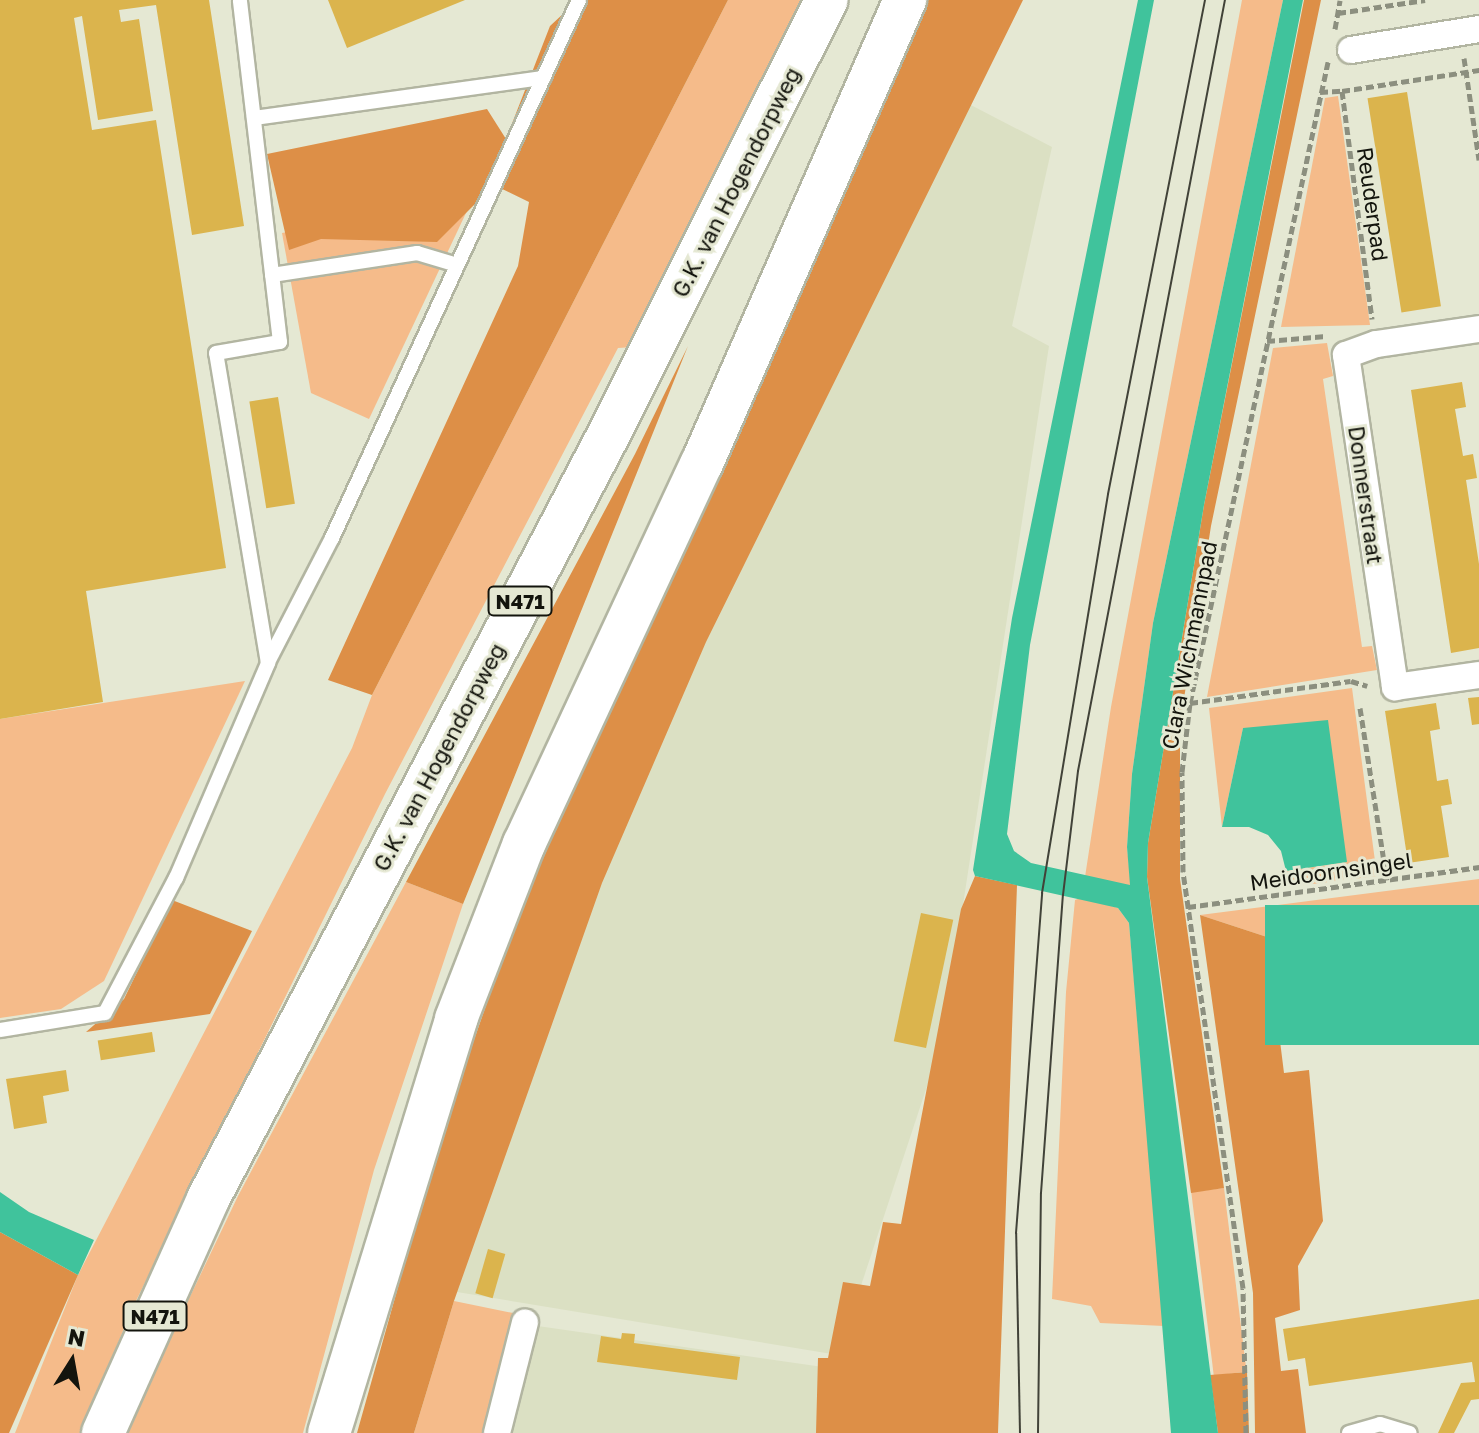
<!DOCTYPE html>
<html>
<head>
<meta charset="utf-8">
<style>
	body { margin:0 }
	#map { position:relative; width:1479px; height:1433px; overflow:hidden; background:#e5e8d3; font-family:"Golos Text",sans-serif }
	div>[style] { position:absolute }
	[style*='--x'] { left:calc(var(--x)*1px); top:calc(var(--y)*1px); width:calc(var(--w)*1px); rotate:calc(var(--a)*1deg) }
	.built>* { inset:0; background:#dbe0c3 }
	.green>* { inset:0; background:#f5bb8a; transform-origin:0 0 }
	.forest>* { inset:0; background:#dd8f47 }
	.water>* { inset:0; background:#40c39c; transform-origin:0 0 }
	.building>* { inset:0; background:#dbb44d; transform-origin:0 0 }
	.path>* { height:5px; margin-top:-2.5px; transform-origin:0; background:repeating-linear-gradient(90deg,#8c8f7f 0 8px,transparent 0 12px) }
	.roads { filter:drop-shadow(2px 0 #b2b5a1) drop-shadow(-2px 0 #b2b5a1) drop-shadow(0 2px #b2b5a1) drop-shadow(0 -2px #b2b5a1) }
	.service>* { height:14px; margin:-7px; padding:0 7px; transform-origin:7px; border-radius:7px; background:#fff }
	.minor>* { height:26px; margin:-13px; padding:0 13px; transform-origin:13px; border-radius:13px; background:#fff }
	.primary>* { height:42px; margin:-21px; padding:0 21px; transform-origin:21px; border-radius:21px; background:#fff }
	.tram>* { height:2px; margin:-1px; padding:0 1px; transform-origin:1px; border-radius:1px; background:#414238 }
	span { translate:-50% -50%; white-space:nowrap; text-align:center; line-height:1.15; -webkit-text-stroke:6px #e5e8d3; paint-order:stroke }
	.shield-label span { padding:2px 6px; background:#e5e8d3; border:2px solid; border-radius:6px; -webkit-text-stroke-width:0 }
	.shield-label { font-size:20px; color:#13140d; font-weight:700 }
	.street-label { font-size:22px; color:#13140d }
	.north { position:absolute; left:32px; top:1321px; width:80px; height:80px; -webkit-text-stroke:6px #e5e8d3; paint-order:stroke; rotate:11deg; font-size:22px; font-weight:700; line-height:32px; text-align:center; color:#13140d }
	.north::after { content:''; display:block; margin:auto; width:28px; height:36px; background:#13140d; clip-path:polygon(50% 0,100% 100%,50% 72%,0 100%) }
</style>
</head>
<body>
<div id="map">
	<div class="built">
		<i style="clip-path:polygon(942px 90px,1052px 147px,1012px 326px,1049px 346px,942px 1041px,838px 1355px,451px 1291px,574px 920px)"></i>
		<i style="clip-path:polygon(468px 1316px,830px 1368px,843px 1433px,437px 1433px)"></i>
	</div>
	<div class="green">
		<i style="clip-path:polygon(728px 0,805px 0,633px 347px,618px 348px,385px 794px,132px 1309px,81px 1433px,15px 1433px,78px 1275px,352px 748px,372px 695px)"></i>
		<i style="clip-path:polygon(1242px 0,1283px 0,1153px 623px,1132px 774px,1127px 847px,1131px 886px,1085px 877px,1111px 707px)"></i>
		<i style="clip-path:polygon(1338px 96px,1370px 325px,1281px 327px,1325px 98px)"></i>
		<i style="clip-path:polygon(474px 196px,369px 419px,311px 393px,282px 233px)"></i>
		<i style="clip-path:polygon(1327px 343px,1333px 376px,1323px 379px,1362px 647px,1372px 646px,1377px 670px,1207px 697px,1273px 348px)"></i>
		<i style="clip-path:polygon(245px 681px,104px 981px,61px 1009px,0 1018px,0 719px)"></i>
		<i style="clip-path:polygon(1352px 688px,1377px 876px,1288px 887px,1286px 871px,1347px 862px,1243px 728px,1222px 827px,1209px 708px)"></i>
		<i style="clip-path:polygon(1479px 879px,1479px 905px,1267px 937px,1200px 915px)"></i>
		<i style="clip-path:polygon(406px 882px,463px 904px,374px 1170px,303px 1433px,125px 1433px,238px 1196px)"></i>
		<i style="clip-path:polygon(1083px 897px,1118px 908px,1129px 923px,1164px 1326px,1100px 1323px,1091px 1306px,1052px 1299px,1066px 992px,1075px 900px)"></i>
		<i style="left:1224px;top:1188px;width:185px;height:33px;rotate:83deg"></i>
		<i style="clip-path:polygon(454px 1301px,518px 1314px,482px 1433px,414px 1433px)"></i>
	</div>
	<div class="forest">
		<i style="clip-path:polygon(578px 0,728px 0,372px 695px,328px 680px,518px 266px,529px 202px,494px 185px,437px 242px,321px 239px,289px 250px,267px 154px,487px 109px,506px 139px,550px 26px)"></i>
		<i style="clip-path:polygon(916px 0,1023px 0,706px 642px,602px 883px,454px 1301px,414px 1433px,357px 1433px,441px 1134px,531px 877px)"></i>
		<i style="clip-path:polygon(1304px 0,1321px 0,1211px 526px,1180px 724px,1180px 879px,1224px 1188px,1191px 1193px,1147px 877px,1148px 843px,1204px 505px)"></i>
		<i style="clip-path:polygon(688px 346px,463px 904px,406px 882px,635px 454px)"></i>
		<i style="clip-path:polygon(975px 876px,1017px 885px,998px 1433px,816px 1433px,818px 1358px,828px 1358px,843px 1282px,870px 1286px,883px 1222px,901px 1224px,961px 909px)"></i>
		<i style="clip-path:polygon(172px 900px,252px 931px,210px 1014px,86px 1032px,124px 999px)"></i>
		<i style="clip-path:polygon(1200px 915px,1267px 937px,1284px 1073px,1309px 1070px,1323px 1221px,1298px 1266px,1300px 1310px,1275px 1318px,1281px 1371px,1298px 1369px,1306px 1433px,1255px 1433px,1253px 1293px)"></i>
		<i style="clip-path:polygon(0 1232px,78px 1275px,9px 1433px,0 1433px)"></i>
		<i style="clip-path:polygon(1247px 1372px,1249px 1433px,1218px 1433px,1210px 1375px)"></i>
	</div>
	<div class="water">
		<i style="clip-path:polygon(1138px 0,1154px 0,1030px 645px,1007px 834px,1014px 851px,1031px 863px,1130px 885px,1127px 847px,1132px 774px,1153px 623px,1283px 0,1303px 0,1204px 505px,1148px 843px,1147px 877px,1218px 1433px,1171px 1433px,1129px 923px,1118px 908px,975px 876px,973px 870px,1012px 618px)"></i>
		<i style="clip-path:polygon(1328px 720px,1347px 862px,1286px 871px,1281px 851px,1268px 835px,1249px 827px,1222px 827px,1243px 728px)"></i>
		<i style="left:1479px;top:905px;width:140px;height:214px;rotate:90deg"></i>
		<i style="clip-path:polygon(0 1192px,29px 1212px,94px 1240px,78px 1275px,0 1232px)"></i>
	</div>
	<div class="building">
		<i style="clip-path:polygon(0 0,209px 0,244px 226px,192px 235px,156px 5px,119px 10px,121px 22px,139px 19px,153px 111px,98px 120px,82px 16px,74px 18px,92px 130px,156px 120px,226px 568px,86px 591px,103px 702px,0 719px)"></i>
		<i style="clip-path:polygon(328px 0,465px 0,347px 48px)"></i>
		<i style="left:1407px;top:92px;width:217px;height:40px;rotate:81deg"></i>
		<i style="clip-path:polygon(1462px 382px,1466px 407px,1455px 409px,1463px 456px,1473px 454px,1477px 478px,1466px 480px,1479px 564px,1479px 648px,1451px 653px,1411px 390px)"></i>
		<i style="left:278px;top:397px;width:108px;height:29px;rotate:81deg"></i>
		<i style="clip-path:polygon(1479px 697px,1479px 724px,1472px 725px,1468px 698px)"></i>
		<i style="clip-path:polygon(1436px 703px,1440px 729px,1430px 731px,1437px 781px,1448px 779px,1452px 804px,1441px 806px,1449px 857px,1408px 863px,1385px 711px)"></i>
		<i style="left:921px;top:913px;width:33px;height:131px;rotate:12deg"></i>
		<i style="left:152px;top:1032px;width:20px;height:55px;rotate:81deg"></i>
		<i style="clip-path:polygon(66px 1070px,69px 1091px,43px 1096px,47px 1123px,14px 1129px,6px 1079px)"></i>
		<i style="left:488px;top:1249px;width:18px;height:46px;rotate:16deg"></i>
		<i style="clip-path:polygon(1479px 1299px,1479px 1399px,1471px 1400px,1454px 1433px,1438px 1433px,1461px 1383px,1475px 1382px,1472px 1362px,1309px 1386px,1305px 1358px,1288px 1361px,1283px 1329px)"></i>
		<i style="clip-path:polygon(622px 1333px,635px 1334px,634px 1343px,740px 1357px,737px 1380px,597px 1362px,601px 1336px,621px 1339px)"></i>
	</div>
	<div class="path">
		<i style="--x:1338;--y:13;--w:88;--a:-8.5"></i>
		<i style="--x:1335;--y:29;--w:29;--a:-80"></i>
		<i style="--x:1464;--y:58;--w:103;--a:81.6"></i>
		<i style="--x:1342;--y:91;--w:139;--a:-8.7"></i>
		<i style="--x:1320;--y:92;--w:22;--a:-3"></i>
		<i style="--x:1342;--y:91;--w:230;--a:82.5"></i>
		<i style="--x:1267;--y:341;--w:59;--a:-4.8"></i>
		<i style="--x:1190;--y:703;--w:162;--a:-7.8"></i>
		<i style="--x:1351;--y:681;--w:17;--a:17"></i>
		<i style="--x:1360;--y:708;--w:174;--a:81.1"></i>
		<i style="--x:1188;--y:907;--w:294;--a:-7.8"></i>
		<i style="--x:1246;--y:1433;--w:145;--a:-91.2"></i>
		<i style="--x:1243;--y:1288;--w:420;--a:-98.2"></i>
		<i style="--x:1183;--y:872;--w:100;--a:-90.6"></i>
		<i style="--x:1182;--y:772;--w:69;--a:-83.4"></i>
		<i style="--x:1190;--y:703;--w:656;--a:-77.85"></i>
	</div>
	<div class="roads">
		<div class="service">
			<i style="--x:254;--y:118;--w:292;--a:-7.9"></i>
			<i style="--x:272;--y:275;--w:147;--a:-8.6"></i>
			<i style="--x:417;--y:253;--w:42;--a:16.7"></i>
			<i style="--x:268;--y:662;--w:140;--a:-62.7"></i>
			<i style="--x:332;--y:538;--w:592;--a:-65.34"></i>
			<i style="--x:0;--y:1030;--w:106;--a:-9.2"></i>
			<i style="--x:105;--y:1013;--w:153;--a:-62.3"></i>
			<i style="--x:176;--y:878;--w:234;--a:-66.8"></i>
			<i style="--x:268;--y:663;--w:314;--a:-99.5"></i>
			<i style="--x:216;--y:353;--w:65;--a:-9.8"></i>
			<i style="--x:280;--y:342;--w:344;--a:-96.7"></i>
			<i style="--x:1349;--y:1433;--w:32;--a:-16"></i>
			<i style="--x:1380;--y:1424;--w:31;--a:17"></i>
		</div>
		<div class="minor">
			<i style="--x:1351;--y:50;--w:130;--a:-9.3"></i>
			<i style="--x:1479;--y:329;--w:104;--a:171.7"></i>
			<i style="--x:1376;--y:344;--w:32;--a:160"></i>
			<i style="--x:1346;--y:355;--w:336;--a:81.6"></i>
			<i style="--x:1395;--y:687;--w:85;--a:-8.1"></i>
			<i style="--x:497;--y:1433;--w:114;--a:-75.8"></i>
		</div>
		<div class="primary">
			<i style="--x:103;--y:1433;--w:256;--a:-65.8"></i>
			<i style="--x:208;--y:1199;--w:868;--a:-62.34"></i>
			<i style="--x:611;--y:430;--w:481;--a:-63.4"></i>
			<i style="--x:329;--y:1433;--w:433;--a:-72.9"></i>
			<i style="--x:456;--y:1019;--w:188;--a:-68.8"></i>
			<i style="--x:524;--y:844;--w:421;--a:-65"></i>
			<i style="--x:702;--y:463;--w:506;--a:-66.33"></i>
		</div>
	</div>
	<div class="tram">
		<i style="--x:1020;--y:1433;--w:200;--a:-91.1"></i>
		<i style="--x:1016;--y:1233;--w:341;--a:-85.6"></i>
		<i style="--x:1042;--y:893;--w:404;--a:-80.6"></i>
		<i style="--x:1108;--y:494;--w:503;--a:-78.89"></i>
		<i style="--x:1038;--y:1433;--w:240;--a:-89.3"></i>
		<i style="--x:1041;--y:1193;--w:299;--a:-85.8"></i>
		<i style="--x:1063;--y:895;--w:125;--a:-83.1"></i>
		<i style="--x:1078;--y:771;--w:785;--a:-79.21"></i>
	</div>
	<div class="shield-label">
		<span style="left:520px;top:601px">N471</span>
		<span style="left:155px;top:1316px">N471</span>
	</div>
	<div class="street-label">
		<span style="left:736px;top:182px;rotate:-63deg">G.K. van Hogendorpweg</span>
		<span style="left:1373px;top:204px;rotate:82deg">Reuderpad</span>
		<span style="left:1366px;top:495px;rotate:82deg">Donnerstraat</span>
		<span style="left:1189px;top:645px;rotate:-79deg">Clara Wichmannpad</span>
		<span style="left:439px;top:757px;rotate:-62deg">G.K. van Hogendorpweg</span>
		<span style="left:1331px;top:871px;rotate:-8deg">Meidoornsingel</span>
	</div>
	<div class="north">N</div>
</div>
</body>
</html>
